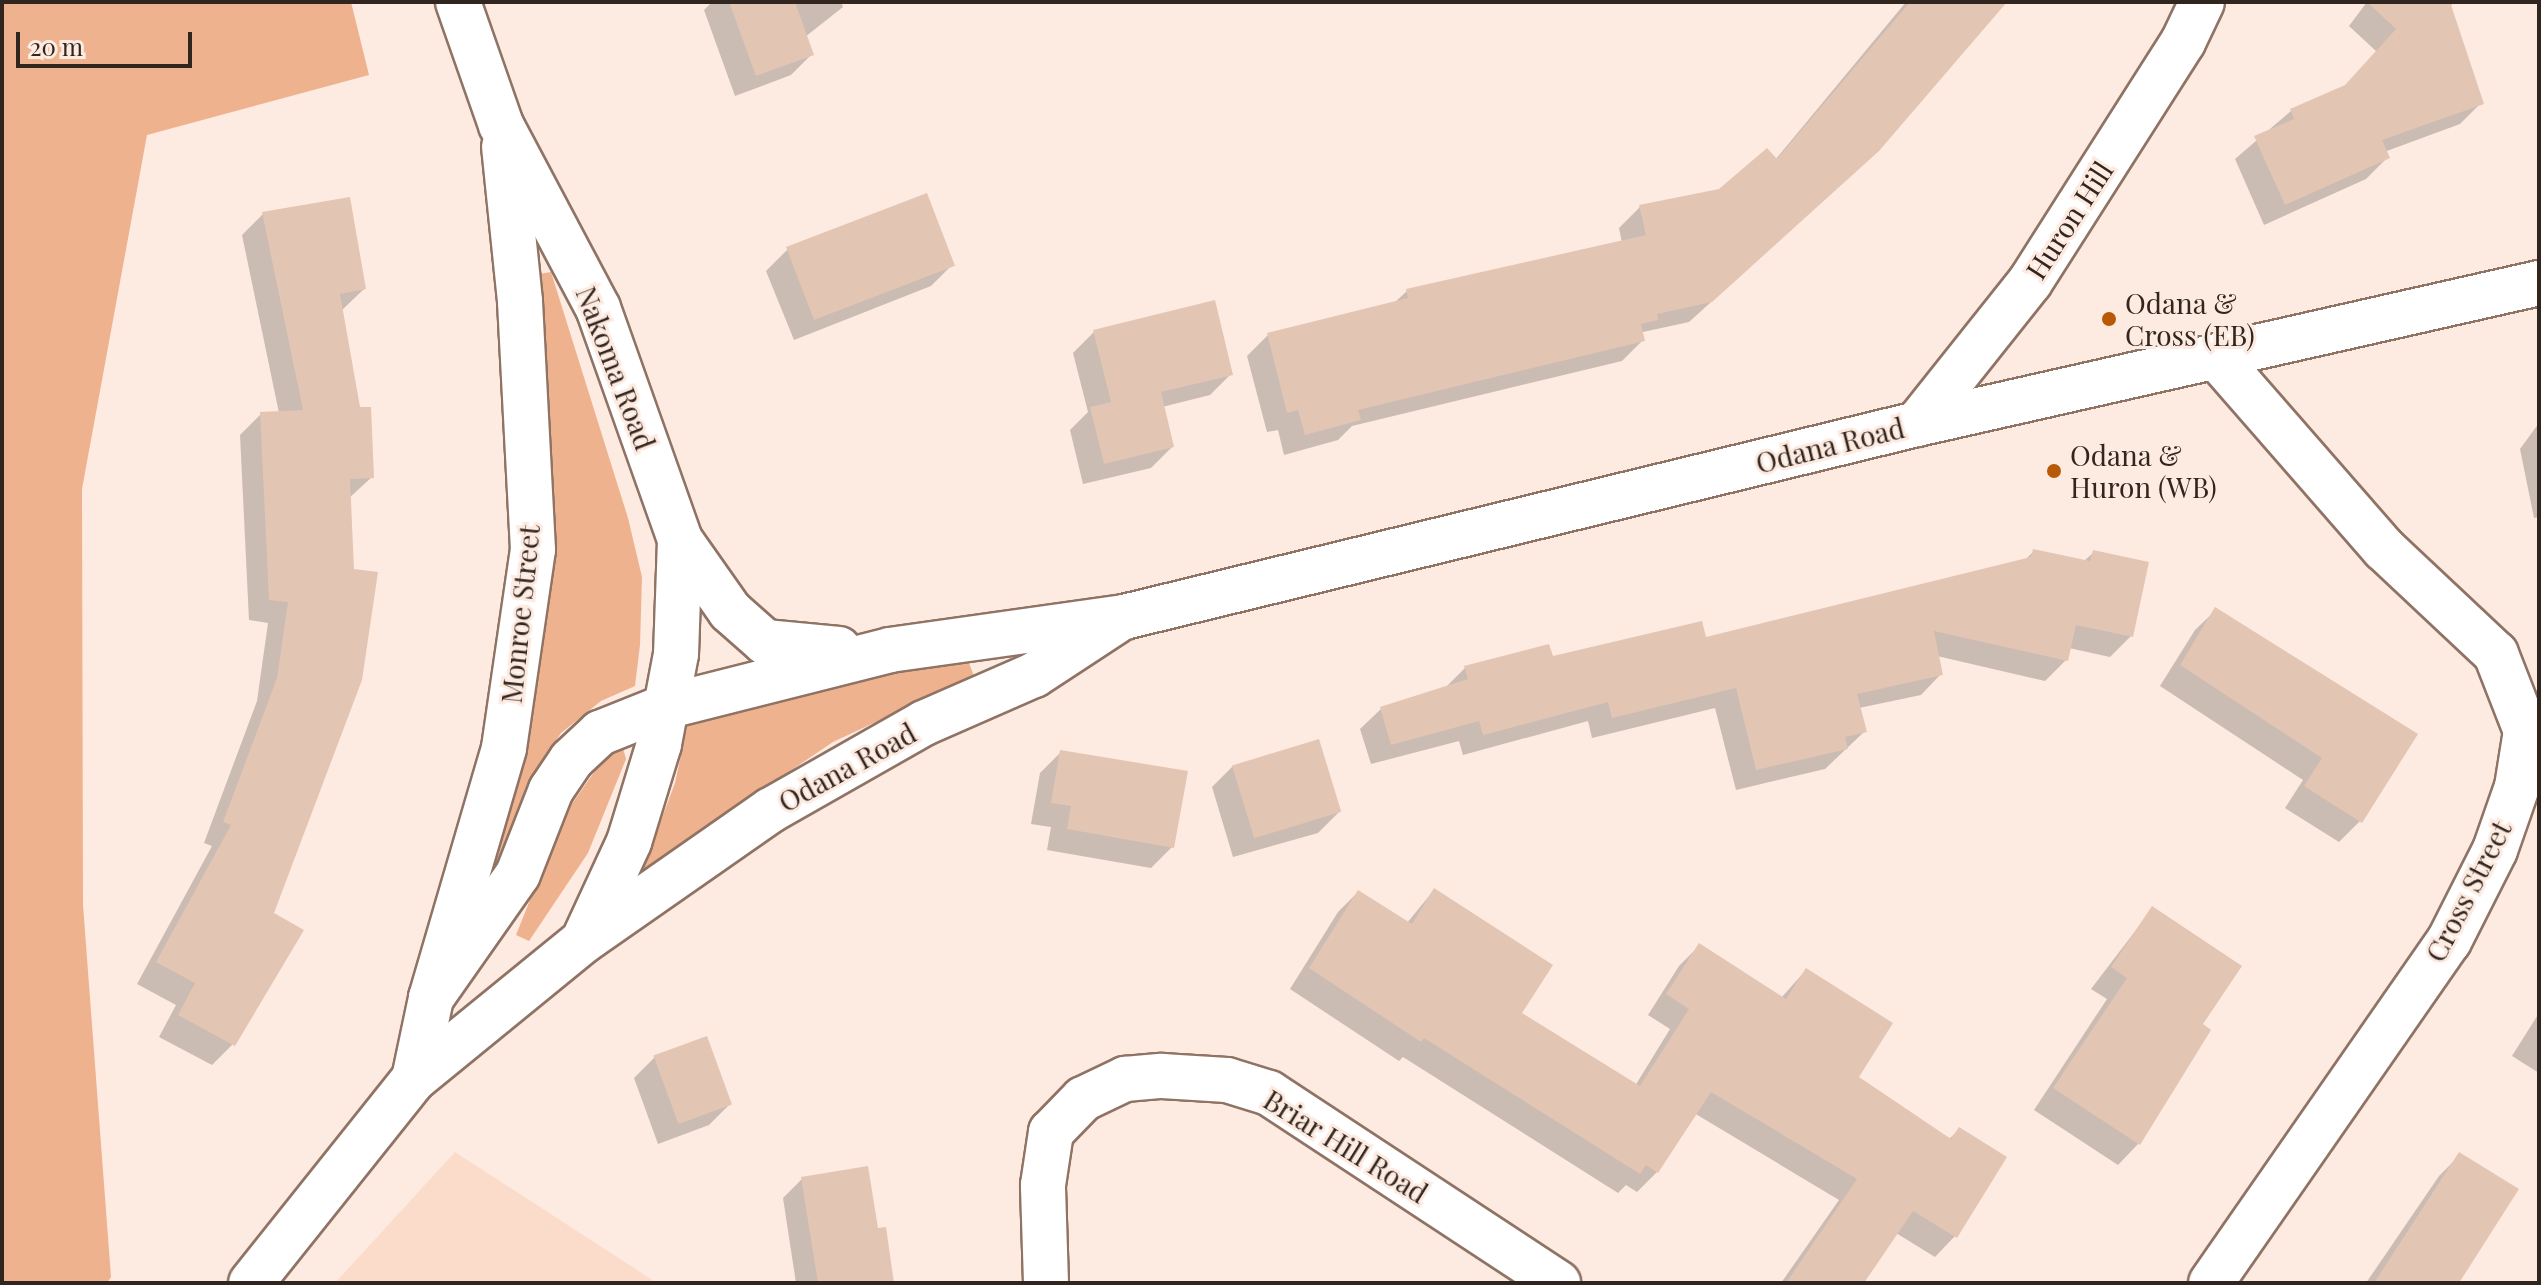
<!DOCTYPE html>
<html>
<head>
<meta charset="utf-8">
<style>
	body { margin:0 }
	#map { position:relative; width:2541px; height:1285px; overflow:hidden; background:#fdeae0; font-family:"Playfair Display",serif }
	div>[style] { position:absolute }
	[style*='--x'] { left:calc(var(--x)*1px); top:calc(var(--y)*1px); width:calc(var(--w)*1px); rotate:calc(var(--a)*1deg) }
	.built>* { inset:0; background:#fbdccb }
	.green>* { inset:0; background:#efb28e }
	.shadow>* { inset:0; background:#0003 }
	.building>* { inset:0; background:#e3c5b3; transform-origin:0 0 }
	.roads { filter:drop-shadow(2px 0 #8f7364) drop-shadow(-2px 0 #8f7364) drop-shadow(0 2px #8f7364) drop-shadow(0 -2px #8f7364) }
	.street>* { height:44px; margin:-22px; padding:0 22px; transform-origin:22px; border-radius:22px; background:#fff }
	.secondary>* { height:44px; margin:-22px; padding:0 22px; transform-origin:22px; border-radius:22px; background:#fff }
	.dots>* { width:22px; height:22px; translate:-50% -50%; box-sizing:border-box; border:4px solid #fdeae0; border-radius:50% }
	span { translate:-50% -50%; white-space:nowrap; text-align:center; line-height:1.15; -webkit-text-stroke:6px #fdeae0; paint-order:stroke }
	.street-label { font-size:28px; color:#31261f }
	.poi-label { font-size:28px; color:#31261f }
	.left { translate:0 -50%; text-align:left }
	.frame { position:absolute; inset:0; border:4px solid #31261f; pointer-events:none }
	.scale { position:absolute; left:16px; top:32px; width:176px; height:36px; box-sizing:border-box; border:4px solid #31261f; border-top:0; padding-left:10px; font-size:24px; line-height:28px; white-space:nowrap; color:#31261f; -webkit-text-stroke:6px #fdeae0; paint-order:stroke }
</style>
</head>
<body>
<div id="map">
	<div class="built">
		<i style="clip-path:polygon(455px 1152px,657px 1283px,335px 1283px)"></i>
	</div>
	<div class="green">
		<i style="clip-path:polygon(2px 2px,351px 2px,369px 75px,147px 135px,82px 489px,83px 905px,111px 1277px,107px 1283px,2px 1283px)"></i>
		<i style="clip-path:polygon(551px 272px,628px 518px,642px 577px,640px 645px,635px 686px,601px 701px,561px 733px,529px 781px,482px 913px,475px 902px,528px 734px,554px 553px,552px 457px,533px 275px)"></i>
		<i style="clip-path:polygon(969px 663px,974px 676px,833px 742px,642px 871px,675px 783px,688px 722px,885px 673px)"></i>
		<i style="clip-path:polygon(623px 748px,626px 759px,588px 853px,529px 941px,516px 935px,564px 815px,602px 761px)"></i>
	</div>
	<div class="shadow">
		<i style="clip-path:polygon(712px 2px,841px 2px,843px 7px,805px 37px,812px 54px,791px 75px,735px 96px,704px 10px)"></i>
		<i style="clip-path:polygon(1906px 2px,2003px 2px,1855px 172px,1689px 322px,1643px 332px,1643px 340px,1622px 361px,1352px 426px,1338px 440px,1284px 455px,1278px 430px,1267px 432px,1247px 356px,1268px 335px,1394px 303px,1407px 291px,1622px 243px,1619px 228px,1640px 207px,1720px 191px,1775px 160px)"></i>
		<i style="clip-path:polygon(2367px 2px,2454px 2px,2449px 8px,2481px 103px,2460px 124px,2384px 152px,2387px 158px,2366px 179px,2264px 225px,2235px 159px,2291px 111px,2344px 88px,2377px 52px,2349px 26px)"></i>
		<i style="clip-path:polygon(263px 214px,364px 289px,342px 310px,372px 477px,349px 498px,271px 914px,233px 1044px,212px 1065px,159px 1037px,176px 1005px,137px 984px,212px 846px,204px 843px,257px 701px,268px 623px,249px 620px,240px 435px,261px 414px,279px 413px,242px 235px)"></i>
		<i style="clip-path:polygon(787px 250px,952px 265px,931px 286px,794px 340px,766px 271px)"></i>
		<i style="clip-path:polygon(1094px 332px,1231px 374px,1210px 395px,1162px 407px,1172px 447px,1151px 468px,1083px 484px,1070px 430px,1088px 412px,1073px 353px)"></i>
		<i style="clip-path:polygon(2539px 423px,2539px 517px,2534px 518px,2520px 449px)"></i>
		<i style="clip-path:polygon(2034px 551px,2084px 561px,2093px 553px,2131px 636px,2110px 657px,2069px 648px,2066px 660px,2045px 681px,1937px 656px,1941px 674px,1921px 695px,1859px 708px,1865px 731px,1825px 769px,1736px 790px,1715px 708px,1592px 738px,1588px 721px,1463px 755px,1459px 741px,1371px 764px,1360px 729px,1381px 709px,1444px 689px,1465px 668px,1704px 639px,2024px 561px)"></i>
		<i style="clip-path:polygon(2216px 610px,2415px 735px,2360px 821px,2339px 842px,2285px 808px,2303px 780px,2160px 686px,2195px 630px)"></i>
		<i style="clip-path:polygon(1061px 752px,1172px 847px,1151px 868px,1047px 850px,1051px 827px,1031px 824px,1040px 773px)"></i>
		<i style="clip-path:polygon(1233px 766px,1339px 812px,1318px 833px,1233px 857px,1212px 787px)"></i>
		<i style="clip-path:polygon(1434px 890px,1519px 1013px,1635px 1086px,1670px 1029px,1648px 1015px,1679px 966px,1699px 946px,1781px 998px,1806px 970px,1857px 1077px,1949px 1139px,1959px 1130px,1955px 1236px,1935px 1257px,1896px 1233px,1862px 1283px,1781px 1283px,1839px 1200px,1694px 1113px,1657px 1172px,1637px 1192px,1626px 1185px,1618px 1193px,1403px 1057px,1399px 1061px,1290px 989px,1338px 912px,1358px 892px,1407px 923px)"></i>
		<i style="clip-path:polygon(2152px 909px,2200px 1024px,2138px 1144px,2118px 1165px,2034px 1110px,2107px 999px,2091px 989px)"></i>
		<i style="clip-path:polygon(2539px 1013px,2539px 1073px,2512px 1056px)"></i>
		<i style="clip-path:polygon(655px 1057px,730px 1104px,709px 1125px,658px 1144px,634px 1078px)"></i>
		<i style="clip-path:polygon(2460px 1155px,2456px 1283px,2366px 1283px,2439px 1176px)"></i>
		<i style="clip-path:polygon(802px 1179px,876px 1230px,892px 1283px,796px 1283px,783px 1198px)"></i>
	</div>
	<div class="building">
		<i style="clip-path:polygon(729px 2px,795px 2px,814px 55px,756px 76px)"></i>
		<i style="clip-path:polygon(1910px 2px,2007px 2px,1879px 151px,1712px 302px,1657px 314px,1658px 320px,1641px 324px,1645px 341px,1358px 410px,1361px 420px,1305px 435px,1298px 410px,1287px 413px,1267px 333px,1408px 298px,1406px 289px,1646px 235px,1639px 205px,1719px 189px,1767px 148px,1777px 159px)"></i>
		<i style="clip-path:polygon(2367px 2px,2450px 2px,2484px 104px,2382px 140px,2390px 158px,2285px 205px,2254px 136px,2294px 119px,2290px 109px,2345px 85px,2396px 29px)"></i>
		<i style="left:927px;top:193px;width:78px;height:151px;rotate:69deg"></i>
		<i style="clip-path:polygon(350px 197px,366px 289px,340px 294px,360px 407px,371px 407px,374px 478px,350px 479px,354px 569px,378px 572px,362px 680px,274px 913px,304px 930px,235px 1046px,178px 1015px,195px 983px,156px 962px,231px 825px,223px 822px,277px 678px,288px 602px,269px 600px,260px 412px,303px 410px,262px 212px)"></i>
		<i style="clip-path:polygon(1215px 300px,1233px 375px,1161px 392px,1174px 447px,1104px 464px,1090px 407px,1111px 402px,1093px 330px)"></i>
		<i style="clip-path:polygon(2033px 549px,2090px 561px,2093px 550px,2149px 562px,2133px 637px,2076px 625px,2068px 661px,1934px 631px,1943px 675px,1857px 694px,1867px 732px,1845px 737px,1848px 749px,1756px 770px,1736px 688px,1612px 718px,1608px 702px,1483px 735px,1479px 721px,1391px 745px,1380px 707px,1468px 679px,1464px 666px,1549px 644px,1553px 656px,1702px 621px,1706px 637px,2031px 557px)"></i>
		<i style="clip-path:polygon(2215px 607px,2418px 734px,2362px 823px,2304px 786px,2322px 758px,2180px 665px)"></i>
		<i style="left:1319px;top:739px;width:76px;height:91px;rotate:73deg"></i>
		<i style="clip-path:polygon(1060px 750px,1188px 771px,1174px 848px,1067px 829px,1071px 806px,1051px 803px)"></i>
		<i style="clip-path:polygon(1434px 888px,1553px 965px,1522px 1013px,1640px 1086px,1689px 1009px,1666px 994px,1699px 943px,1786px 999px,1806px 968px,1893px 1023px,1859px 1077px,1951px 1139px,1959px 1127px,2007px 1157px,1957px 1238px,1913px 1211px,1864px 1283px,1786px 1283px,1857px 1179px,1711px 1092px,1658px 1173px,1646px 1165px,1640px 1174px,1424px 1038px,1421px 1042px,1309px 968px,1358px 890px,1412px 924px)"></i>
		<i style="clip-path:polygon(2152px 906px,2242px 966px,2203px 1024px,2211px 1030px,2140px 1145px,2053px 1088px,2127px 978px,2111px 967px)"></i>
		<i style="left:707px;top:1036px;width:73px;height:57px;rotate:70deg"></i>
		<i style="clip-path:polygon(2459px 1152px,2519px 1189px,2459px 1283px,2374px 1283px)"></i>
		<i style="clip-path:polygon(868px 1166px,878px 1228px,886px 1227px,894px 1283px,818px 1283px,801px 1177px)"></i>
	</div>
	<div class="roads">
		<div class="street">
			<i style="--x:1917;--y:424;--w:181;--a:-51.5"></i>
			<i style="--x:2030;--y:282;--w:285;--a:-57.5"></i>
			<i style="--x:2183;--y:42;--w:44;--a:-64.6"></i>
			<i style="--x:1046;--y:1283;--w:98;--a:-91.8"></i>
			<i style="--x:1043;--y:1185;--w:54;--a:-81.4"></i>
			<i style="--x:1051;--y:1132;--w:46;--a:-45.9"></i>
			<i style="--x:1083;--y:1099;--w:47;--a:-25.5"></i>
			<i style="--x:1125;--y:1079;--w:37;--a:-5"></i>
			<i style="--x:1162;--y:1076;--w:65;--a:3.5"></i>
			<i style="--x:1227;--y:1080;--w:44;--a:17.2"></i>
			<i style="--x:1269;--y:1093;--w:346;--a:33.3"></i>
			<i style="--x:2211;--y:1283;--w:417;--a:-55.2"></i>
			<i style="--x:2449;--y:941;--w:102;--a:-63.2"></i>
			<i style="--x:2495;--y:850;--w:67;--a:-70.8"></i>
			<i style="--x:2517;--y:787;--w:57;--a:-80.9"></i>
			<i style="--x:2526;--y:731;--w:83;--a:-111.3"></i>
			<i style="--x:2496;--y:654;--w:154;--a:-136.8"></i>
			<i style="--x:2384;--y:549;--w:252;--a:-131.1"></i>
		</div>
		<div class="secondary">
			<i style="--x:458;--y:2;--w:130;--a:70.7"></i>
			<i style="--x:501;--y:125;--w:207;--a:62.1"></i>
			<i style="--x:598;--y:308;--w:246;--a:70.5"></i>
			<i style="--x:680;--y:540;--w:114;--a:92"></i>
			<i style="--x:676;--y:654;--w:92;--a:100.7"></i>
			<i style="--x:659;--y:744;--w:102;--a:107"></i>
			<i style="--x:629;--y:842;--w:102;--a:114.8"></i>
			<i style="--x:680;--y:540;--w:87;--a:54.8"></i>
			<i style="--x:730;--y:611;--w:47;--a:41.5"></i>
			<i style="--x:765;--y:642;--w:74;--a:5.4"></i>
			<i style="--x:431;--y:998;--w:151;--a:-54.9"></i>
			<i style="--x:518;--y:874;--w:90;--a:-68.6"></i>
			<i style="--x:551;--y:790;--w:36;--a:-56"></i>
			<i style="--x:571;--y:760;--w:40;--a:-43"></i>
			<i style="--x:600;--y:733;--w:70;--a:-21.8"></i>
			<i style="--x:665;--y:707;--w:232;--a:-14.2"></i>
			<i style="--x:890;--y:650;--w:236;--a:-8"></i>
			<i style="--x:1124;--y:617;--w:816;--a:-13.68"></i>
			<i style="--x:1917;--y:424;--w:638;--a:-12.77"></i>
			<i style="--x:414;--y:1079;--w:83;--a:-78.1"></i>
			<i style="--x:431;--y:998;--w:260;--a:-73.7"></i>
			<i style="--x:504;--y:748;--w:200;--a:-81.7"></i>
			<i style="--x:533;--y:550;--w:249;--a:-93"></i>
			<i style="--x:520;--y:301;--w:155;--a:-95.9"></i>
			<i style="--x:251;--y:1283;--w:261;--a:-51.4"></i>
			<i style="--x:414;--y:1079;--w:218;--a:-39.2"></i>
			<i style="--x:583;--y:941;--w:229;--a:-34.9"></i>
			<i style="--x:771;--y:810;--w:176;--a:-29.6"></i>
			<i style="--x:924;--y:723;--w:120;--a:-23.6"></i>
			<i style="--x:1034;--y:675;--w:97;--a:-33.2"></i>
		</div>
	</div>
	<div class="dots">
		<i style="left:2109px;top:319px;background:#b75907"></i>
		<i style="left:2054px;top:471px;background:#b75907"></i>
	</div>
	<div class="street-label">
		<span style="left:2069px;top:220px;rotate:-57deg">Huron Hill</span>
		<span style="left:616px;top:368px;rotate:69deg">Nakoma Road</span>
		<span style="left:1830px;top:445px;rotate:-14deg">Odana Road</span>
		<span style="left:520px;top:614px;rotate:-84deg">Monroe Street</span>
		<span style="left:847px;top:767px;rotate:-29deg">Odana Road</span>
		<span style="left:2468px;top:891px;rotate:-63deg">Cross Street</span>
		<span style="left:1346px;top:1146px;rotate:32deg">Briar Hill Road</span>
	</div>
	<div class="poi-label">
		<span class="left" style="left:2125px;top:319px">Odana &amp;<br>Cross (EB)</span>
		<span class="left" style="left:2070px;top:471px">Odana &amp;<br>Huron (WB)</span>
	</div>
	<div class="frame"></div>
	<div class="scale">20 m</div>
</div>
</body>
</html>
